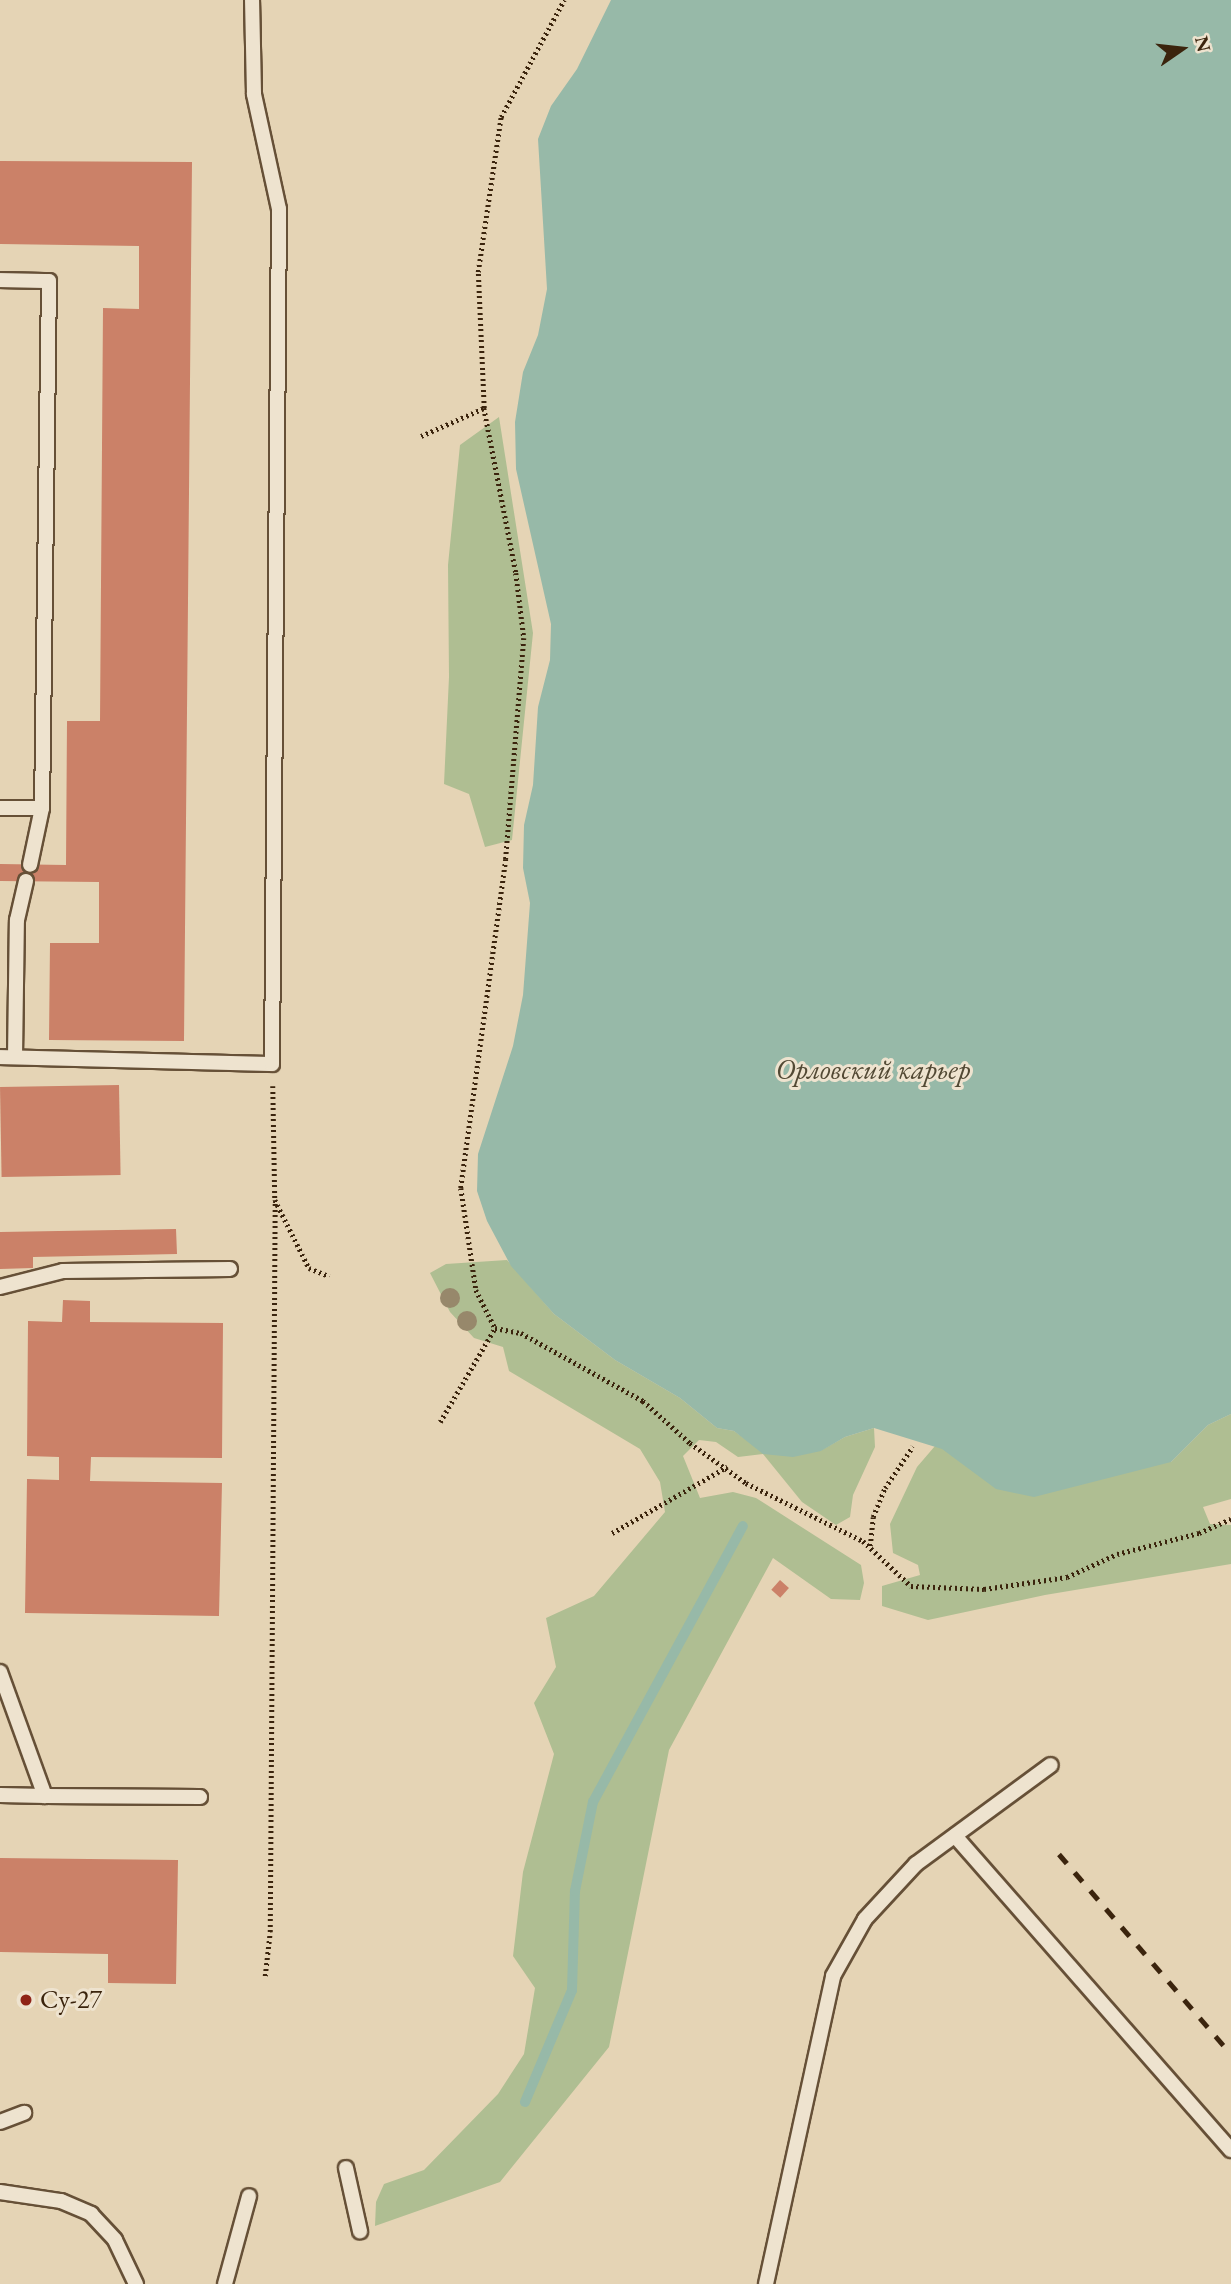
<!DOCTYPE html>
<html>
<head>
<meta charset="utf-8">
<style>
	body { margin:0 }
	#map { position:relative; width:1231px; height:2284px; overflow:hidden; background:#e5d4b5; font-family:"EB Garamond",serif }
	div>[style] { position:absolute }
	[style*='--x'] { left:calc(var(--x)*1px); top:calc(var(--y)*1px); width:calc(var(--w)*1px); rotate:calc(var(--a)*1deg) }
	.green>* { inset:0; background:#afbe92 }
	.water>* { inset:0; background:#97b9a8 }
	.stream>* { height:10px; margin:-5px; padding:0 5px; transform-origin:5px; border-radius:5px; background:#97b9a8 }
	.building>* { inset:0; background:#cb8168; transform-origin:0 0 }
	.path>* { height:4.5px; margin-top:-2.25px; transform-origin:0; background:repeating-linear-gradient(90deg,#3b240d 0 2px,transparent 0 5.5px) }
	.roads { filter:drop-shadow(2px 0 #665037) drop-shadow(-2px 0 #665037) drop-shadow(0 2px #665037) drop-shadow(0 -2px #665037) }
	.lane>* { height:14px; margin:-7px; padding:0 7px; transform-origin:7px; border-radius:7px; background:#eee3cf }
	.rail>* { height:5px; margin-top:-2.5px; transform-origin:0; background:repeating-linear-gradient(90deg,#3b240d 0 12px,transparent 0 24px) }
	.trees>* { width:20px; height:20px; margin:-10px; border-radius:50%; background:#97886b }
	.dots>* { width:19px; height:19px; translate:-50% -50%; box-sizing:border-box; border:4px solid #eee3cf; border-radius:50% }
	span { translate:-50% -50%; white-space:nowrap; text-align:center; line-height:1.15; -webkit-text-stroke:6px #eee3cf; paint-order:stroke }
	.poi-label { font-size:26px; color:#3b240d }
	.left { translate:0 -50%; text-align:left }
	.water-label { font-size:28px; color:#524934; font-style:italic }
	.north { position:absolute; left:1147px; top:14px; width:70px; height:70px; -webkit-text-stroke:5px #eee3cf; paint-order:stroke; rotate:76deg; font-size:19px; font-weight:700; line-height:28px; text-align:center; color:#3b240d }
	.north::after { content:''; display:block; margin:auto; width:24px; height:32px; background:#3b240d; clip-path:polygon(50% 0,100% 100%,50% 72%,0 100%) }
</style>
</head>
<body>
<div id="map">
	<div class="green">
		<i style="clip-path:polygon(499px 417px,533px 633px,512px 840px,485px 847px,469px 794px,444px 784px,449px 677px,448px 565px,460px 445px)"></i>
		<i style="clip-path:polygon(507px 1260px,554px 1314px,615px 1360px,680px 1398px,717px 1428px,734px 1431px,748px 1441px,820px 1451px,845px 1437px,874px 1428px,875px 1447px,853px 1495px,850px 1517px,836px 1525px,802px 1502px,763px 1454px,738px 1457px,716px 1442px,699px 1440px,683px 1456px,700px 1498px,733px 1492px,756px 1498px,861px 1565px,864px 1583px,860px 1600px,831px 1599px,773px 1558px,669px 1750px,609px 2047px,500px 2182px,375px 2226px,376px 2202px,384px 2184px,424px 2170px,498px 2094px,524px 2054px,535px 1988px,513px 1956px,523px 1872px,554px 1754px,534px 1703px,556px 1667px,546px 1618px,594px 1596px,665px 1512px,660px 1482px,640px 1449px,509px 1371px,503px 1347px,474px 1338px,450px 1312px,430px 1273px,446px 1264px)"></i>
		<i style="clip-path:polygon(1231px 1414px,1231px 1499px,1203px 1507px,1210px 1524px,1231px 1525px,1231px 1564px,1045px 1595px,928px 1620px,882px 1606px,882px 1586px,920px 1575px,918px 1565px,893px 1553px,890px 1524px,917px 1467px,935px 1446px,1171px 1462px,1208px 1425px)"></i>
	</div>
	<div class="water">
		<i style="clip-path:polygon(611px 0,1231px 0,1231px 1414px,1208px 1425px,1171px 1462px,1034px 1497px,996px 1489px,942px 1449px,874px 1428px,845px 1437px,821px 1451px,793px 1457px,763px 1454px,734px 1431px,717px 1428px,680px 1398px,615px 1360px,554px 1314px,511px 1266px,487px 1221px,477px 1191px,478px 1154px,513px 1046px,523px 995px,530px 903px,523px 868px,524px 825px,533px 785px,538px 707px,550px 660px,551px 624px,516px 469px,515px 422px,523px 372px,538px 335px,547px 289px,538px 139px,551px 106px,577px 69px)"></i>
	</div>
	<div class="stream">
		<i style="--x:525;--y:2102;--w:121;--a:-67.2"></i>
		<i style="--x:572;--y:1990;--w:99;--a:-88.3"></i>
		<i style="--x:575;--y:1891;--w:91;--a:-78.6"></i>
		<i style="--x:593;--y:1802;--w:314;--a:-61.5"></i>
	</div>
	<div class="building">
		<i style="clip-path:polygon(0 161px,192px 162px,184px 1041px,49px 1040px,50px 943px,99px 943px,99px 882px,0 881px,0 864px,66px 865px,67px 721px,100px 721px,103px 308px,139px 309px,139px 246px,0 244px)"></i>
		<i style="left:119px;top:1085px;width:90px;height:119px;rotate:89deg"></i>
		<i style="clip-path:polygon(176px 1229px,177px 1254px,33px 1257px,33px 1268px,0 1269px,0 1232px)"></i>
		<i style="clip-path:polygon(63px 1300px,90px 1301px,90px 1322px,223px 1323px,222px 1458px,91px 1457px,90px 1481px,222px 1483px,219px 1616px,25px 1613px,27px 1479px,59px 1480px,59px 1457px,27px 1456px,28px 1321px,62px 1322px)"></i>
		<i style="left:780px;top:1580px;width:12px;height:13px;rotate:42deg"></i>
		<i style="clip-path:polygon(0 1858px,178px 1860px,176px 1984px,108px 1983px,108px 1954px,0 1952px)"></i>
	</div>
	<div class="path">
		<i style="--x:484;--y:408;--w:168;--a:79"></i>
		<i style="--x:516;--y:573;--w:65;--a:83"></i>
		<i style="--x:524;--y:638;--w:222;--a:94.7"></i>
		<i style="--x:506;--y:859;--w:332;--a:97.8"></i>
		<i style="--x:461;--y:1188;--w:103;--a:81.6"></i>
		<i style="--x:476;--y:1290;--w:42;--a:63.4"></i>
		<i style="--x:495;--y:1328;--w:26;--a:11"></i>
		<i style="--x:521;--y:1333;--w:140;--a:29.1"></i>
		<i style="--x:643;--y:1401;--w:63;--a:41.8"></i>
		<i style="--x:690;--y:1443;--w:69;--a:35.5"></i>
		<i style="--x:746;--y:1483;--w:131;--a:26.4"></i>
		<i style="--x:863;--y:1541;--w:66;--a:43.2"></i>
		<i style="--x:911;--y:1586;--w:73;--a:2.4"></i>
		<i style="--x:984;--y:1589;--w:84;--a:-8.2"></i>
		<i style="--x:1067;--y:1577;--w:55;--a:-24.7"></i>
		<i style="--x:1117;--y:1554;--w:85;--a:-14.4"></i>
		<i style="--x:1199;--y:1533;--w:35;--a:-24"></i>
		<i style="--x:421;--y:436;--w:69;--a:-24"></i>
		<i style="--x:484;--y:408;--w:136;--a:-92.5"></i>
		<i style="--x:478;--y:272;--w:157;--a:-81.6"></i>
		<i style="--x:501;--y:117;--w:133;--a:-61.7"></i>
		<i style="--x:273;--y:1086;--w:114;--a:89"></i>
		<i style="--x:275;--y:1200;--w:76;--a:63.4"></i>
		<i style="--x:309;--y:1268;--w:22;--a:22"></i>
		<i style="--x:440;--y:1422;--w:109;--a:-59.7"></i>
		<i style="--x:612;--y:1533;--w:133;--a:-29.9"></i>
		<i style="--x:870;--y:1546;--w:29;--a:-84"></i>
		<i style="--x:873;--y:1517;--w:31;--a:-68"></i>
		<i style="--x:885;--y:1488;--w:50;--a:-56.3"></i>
		<i style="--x:265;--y:1976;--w:44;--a:-83.5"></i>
		<i style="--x:270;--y:1932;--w:732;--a:-89.61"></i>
	</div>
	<div class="roads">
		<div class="lane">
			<i style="--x:0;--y:280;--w:49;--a:1.2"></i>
			<i style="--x:49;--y:281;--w:527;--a:90.76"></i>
			<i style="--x:0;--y:808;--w:42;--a:0"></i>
			<i style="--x:42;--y:808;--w:58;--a:101.9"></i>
			<i style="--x:0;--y:1057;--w:272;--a:1.5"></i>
			<i style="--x:272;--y:1064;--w:855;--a:-89.53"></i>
			<i style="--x:279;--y:209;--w:118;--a:-102.3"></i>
			<i style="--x:254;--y:94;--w:94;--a:-91.2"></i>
			<i style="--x:15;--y:1057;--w:137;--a:-89.2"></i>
			<i style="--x:17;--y:920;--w:40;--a:-77"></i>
			<i style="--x:0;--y:1287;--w:65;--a:-14.3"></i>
			<i style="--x:63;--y:1271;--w:167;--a:-0.7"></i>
			<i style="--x:0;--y:1672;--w:132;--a:70.1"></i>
			<i style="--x:45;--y:1796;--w:155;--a:0.4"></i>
			<i style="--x:0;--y:1795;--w:45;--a:1.3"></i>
			<i style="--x:955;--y:1836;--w:418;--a:48.7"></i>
			<i style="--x:0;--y:2122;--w:26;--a:-21"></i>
			<i style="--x:346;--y:2168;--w:65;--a:77.5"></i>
			<i style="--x:0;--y:2192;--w:62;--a:8.4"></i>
			<i style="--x:61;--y:2201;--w:33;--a:23"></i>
			<i style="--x:91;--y:2214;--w:35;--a:47"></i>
			<i style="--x:115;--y:2240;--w:49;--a:64.5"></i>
			<i style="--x:225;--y:2284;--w:91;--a:-74.7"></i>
			<i style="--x:766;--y:2284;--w:315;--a:-77.7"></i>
			<i style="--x:833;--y:1976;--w:65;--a:-60.7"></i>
			<i style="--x:865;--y:1919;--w:75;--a:-47.2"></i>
			<i style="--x:916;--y:1864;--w:167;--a:-36.3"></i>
		</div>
	</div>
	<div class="rail">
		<i style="--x:1059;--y:1854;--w:264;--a:49.3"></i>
	</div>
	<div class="trees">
		<i style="left:450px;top:1298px"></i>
		<i style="left:467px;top:1321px"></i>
	</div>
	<div class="dots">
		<i style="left:26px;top:2000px;background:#8f2418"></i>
	</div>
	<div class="poi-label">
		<span class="left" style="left:40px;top:2000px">Су-27</span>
	</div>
	<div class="water-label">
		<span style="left:873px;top:1069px">Орловский карьер</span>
	</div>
	<div class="north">N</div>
</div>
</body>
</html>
